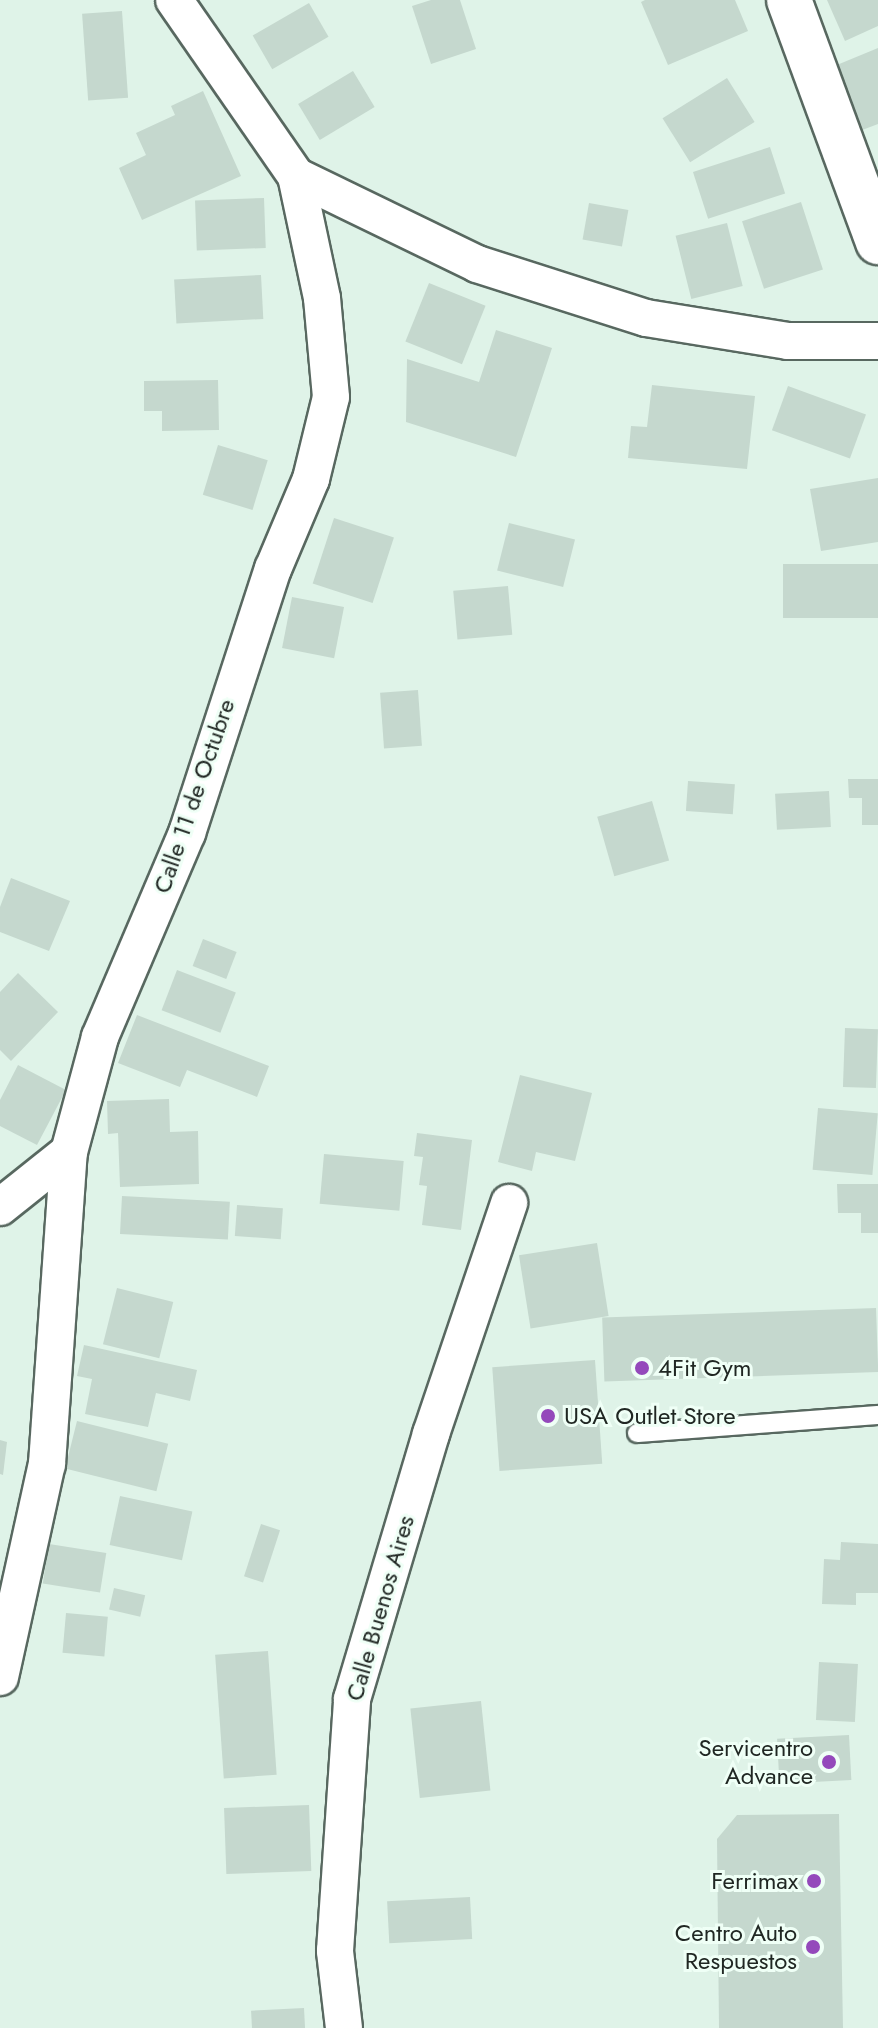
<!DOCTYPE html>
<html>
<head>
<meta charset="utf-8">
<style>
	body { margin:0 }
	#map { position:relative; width:878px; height:2028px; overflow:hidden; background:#dff3e8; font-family:Jost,sans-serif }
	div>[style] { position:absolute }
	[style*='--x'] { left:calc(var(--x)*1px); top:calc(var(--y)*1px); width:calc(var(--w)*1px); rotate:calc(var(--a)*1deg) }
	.building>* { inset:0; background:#c5d8ce; transform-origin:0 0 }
	.roads { filter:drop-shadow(2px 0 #586860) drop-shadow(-2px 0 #586860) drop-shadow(0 2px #586860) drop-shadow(0 -2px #586860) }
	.service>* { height:18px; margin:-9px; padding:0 9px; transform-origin:9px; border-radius:9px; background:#fff }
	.minor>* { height:36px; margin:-18px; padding:0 18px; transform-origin:18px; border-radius:18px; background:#fff }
	.tertiary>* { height:44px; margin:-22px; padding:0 22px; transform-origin:22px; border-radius:22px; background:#fff }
	.dots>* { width:22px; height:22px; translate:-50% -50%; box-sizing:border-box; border:4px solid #effff6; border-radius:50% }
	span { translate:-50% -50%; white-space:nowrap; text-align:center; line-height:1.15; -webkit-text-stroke:6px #effff6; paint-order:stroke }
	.street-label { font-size:24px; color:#202723 }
	.poi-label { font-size:24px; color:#202723 }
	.left { translate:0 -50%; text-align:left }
	.right { translate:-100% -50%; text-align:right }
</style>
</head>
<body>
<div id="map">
	<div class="building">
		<i style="clip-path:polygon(431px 0,460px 0,476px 49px,431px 64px,412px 6px)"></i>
		<i style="clip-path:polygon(645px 0,735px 0,748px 31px,668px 65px,641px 2px)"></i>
		<i style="clip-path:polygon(827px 0,878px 0,878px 26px,845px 41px)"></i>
		<i style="left:309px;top:3px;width:39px;height:65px;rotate:60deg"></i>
		<i style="left:122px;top:11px;width:87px;height:40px;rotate:86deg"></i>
		<i style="clip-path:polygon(878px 48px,878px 124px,857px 132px,832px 67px)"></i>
		<i style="left:353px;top:71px;width:42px;height:64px;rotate:59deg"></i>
		<i style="left:727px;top:78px;width:52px;height:76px;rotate:58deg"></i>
		<i style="clip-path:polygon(203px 91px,241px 176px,142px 220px,119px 168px,146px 155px,136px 133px,175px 115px,171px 106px)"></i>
		<i style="left:770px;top:147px;width:49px;height:81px;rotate:72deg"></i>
		<i style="left:264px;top:198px;width:50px;height:69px;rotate:88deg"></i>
		<i style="left:801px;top:202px;width:71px;height:62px;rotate:72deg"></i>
		<i style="left:589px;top:203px;width:40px;height:37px;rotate:10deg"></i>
		<i style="left:727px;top:223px;width:65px;height:53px;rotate:76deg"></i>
		<i style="left:261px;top:275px;width:44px;height:87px;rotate:87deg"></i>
		<i style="left:429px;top:283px;width:61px;height:63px;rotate:22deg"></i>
		<i style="clip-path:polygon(496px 330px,552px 348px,516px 457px,406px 422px,407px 359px,479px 382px)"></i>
		<i style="clip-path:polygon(218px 380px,219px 430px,162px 431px,162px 411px,144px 411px,144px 381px)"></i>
		<i style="clip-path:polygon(652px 385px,755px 396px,747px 469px,628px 458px,631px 426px,647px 427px)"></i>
		<i style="left:788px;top:386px;width:83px;height:47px;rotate:20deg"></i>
		<i style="left:218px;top:445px;width:52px;height:52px;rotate:17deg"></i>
		<i style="clip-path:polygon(878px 478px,878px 542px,821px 551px,810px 489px)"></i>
		<i style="left:334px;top:518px;width:63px;height:69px;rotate:18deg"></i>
		<i style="left:509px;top:523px;width:68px;height:49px;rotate:14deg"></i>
		<i style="left:878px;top:564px;width:54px;height:95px;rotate:90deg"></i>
		<i style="left:508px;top:586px;width:49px;height:55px;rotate:85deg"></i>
		<i style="left:292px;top:597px;width:53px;height:52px;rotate:11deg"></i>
		<i style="left:418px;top:690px;width:56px;height:38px;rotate:86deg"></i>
		<i style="clip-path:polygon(848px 779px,878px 779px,878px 825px,862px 825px,862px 798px,849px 798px)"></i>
		<i style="left:688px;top:781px;width:47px;height:30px;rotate:4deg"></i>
		<i style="left:829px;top:791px;width:36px;height:54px;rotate:87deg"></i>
		<i style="left:652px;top:801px;width:62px;height:57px;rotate:74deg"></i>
		<i style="clip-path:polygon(11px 878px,70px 901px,49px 951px,0 932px,0 907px)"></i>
		<i style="left:203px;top:939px;width:36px;height:29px;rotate:21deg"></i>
		<i style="left:177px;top:970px;width:63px;height:43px;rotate:21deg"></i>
		<i style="clip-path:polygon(18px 973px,58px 1012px,11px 1061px,0 1050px,0 992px)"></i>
		<i style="clip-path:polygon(137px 1015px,269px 1066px,257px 1097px,187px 1070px,180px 1087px,118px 1063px)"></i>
		<i style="left:845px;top:1028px;width:33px;height:59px;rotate:2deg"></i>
		<i style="clip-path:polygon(18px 1065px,66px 1090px,37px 1145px,0 1126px,0 1100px)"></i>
		<i style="clip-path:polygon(520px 1075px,592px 1093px,575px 1161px,536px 1152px,532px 1171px,498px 1162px)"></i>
		<i style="clip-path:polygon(169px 1099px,170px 1132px,198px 1131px,199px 1184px,120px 1187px,118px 1133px,108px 1134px,107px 1101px)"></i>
		<i style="left:818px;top:1108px;width:60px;height:62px;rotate:5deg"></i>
		<i style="clip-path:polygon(417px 1133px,472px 1140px,461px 1230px,422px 1225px,427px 1186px,419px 1185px,423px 1157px,414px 1156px)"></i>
		<i style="left:324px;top:1154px;width:80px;height:50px;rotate:5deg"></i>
		<i style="clip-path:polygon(837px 1184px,878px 1184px,878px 1233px,861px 1233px,861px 1213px,838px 1213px)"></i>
		<i style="left:122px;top:1196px;width:108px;height:38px;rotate:3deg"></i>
		<i style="left:237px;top:1205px;width:46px;height:31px;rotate:4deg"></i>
		<i style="left:597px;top:1243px;width:74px;height:79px;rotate:81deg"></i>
		<i style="left:117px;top:1288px;width:58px;height:58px;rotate:14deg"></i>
		<i style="left:876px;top:1308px;width:64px;height:274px;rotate:88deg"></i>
		<i style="clip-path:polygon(84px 1345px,197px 1370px,190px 1401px,156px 1393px,148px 1427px,85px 1414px,92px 1379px,77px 1376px)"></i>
		<i style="left:595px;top:1360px;width:104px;height:103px;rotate:86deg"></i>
		<i style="left:77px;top:1421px;width:94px;height:49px;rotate:14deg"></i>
		<i style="clip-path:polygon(0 1440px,7px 1442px,3px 1475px,0 1474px)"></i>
		<i style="left:120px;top:1496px;width:74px;height:50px;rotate:12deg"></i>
		<i style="left:261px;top:1524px;width:20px;height:55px;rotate:18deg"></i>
		<i style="clip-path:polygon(841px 1542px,878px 1544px,878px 1593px,856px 1593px,856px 1605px,822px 1604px,824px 1559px,840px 1560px)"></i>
		<i style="left:49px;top:1544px;width:58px;height:40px;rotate:9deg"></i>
		<i style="left:114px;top:1588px;width:32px;height:22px;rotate:13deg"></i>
		<i style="left:66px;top:1613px;width:42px;height:40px;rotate:5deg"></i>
		<i style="left:268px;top:1651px;width:124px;height:53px;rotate:86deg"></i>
		<i style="left:819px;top:1662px;width:39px;height:58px;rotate:3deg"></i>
		<i style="left:481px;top:1701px;width:90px;height:71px;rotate:84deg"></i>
		<i style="left:849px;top:1735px;width:45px;height:72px;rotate:87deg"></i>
		<i style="left:309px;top:1805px;width:66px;height:85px;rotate:88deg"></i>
		<i style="clip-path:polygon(839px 1814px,843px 2028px,719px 2028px,717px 1839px,737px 1815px)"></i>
		<i style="left:470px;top:1897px;width:42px;height:83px;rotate:87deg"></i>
		<i style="left:304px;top:2008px;width:20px;height:53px;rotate:87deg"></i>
	</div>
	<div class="roads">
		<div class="service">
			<i style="--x:637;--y:1433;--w:242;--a:-4.3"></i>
		</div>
		<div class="minor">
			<i style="--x:296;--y:176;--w:201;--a:25.9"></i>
			<i style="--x:477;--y:264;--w:177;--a:17.7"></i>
			<i style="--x:646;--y:318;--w:144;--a:9.2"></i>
			<i style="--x:788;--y:341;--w:90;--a:0"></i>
			<i style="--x:0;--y:1207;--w:88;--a:-38.6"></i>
			<i style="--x:0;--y:1677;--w:218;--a:-77.6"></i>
			<i style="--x:47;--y:1464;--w:313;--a:-86"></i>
			<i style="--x:69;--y:1152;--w:119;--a:-74.9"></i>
			<i style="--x:100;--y:1037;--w:222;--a:-66.9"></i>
			<i style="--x:187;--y:833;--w:278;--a:-72"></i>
			<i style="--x:273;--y:569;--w:98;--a:-67.1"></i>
			<i style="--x:311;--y:479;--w:84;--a:-76.3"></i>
			<i style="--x:331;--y:397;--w:99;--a:-95.2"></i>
			<i style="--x:322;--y:298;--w:125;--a:-102"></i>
			<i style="--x:296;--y:176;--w:214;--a:-124.7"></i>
			<i style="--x:344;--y:2028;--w:78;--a:-96.7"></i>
			<i style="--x:335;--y:1951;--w:253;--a:-86.1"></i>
			<i style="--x:352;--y:1699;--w:277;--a:-73.4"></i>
			<i style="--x:431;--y:1434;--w:244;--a:-71.3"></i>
		</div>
		<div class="tertiary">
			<i style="--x:789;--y:0;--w:258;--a:69.8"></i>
		</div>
	</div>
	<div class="dots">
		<i style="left:642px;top:1368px;background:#9449bb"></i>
		<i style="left:548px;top:1416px;background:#9449bb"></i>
		<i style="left:829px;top:1762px;background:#9449bb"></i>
		<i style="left:814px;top:1881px;background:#9449bb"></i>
		<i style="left:813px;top:1947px;background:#9449bb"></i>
	</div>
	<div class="street-label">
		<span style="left:194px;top:796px;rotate:-71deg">Calle 11 de Octubre</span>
		<span style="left:380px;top:1608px;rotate:-74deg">Calle Buenos Aires</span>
	</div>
	<div class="poi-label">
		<span class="left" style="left:658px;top:1368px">4Fit Gym</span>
		<span class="left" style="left:564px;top:1416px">USA Outlet Store</span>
		<span class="right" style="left:813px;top:1762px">Servicentro<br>Advance</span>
		<span class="right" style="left:798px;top:1881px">Ferrimax</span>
		<span class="right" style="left:797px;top:1947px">Centro Auto<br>Respuestos</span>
	</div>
</div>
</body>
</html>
